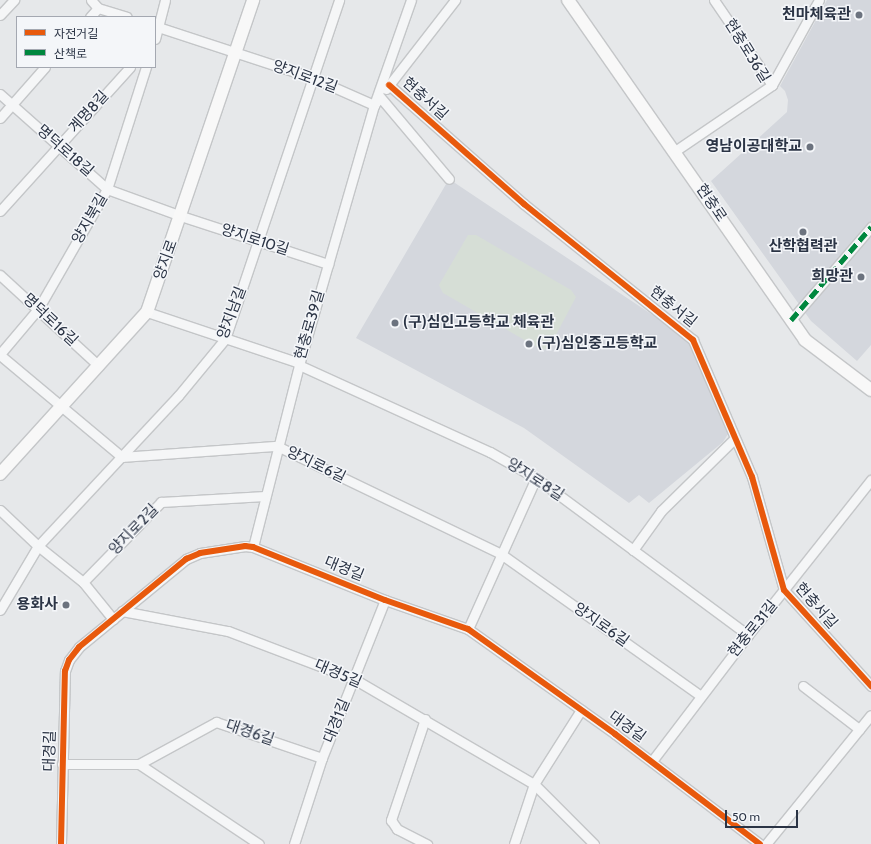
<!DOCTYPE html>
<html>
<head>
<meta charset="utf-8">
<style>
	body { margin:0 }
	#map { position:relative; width:871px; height:844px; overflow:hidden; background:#e6e8ea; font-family:Cabin,"Noto Sans KR",sans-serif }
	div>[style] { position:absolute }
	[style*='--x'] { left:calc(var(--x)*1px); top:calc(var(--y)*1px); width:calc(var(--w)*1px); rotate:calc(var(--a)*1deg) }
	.built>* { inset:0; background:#d4d7dd }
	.green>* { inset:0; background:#d6ded6 }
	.roads { filter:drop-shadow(1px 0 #c4c6c8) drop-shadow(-1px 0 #c4c6c8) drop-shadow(0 1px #c4c6c8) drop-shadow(0 -1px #c4c6c8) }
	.street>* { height:9px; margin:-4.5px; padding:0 4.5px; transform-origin:4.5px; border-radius:4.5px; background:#f5f6f7 }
	.secondary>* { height:12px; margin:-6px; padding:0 6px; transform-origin:6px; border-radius:6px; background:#f8f8f8 }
	.quiet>* { height:5px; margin-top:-2.5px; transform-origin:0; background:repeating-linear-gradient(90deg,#00873e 0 10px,transparent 0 15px) }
	.cycleway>* { height:6px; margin:-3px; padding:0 3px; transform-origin:3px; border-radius:3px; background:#e8590c }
	.dots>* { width:11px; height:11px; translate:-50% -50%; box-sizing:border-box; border:2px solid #f4f6f9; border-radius:50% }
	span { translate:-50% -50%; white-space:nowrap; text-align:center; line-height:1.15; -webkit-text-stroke:3px #f4f6f9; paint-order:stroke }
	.poi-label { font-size:15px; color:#2b3445; font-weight:700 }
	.right { translate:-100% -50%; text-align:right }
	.left { translate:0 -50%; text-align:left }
	.street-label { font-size:15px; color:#2b3445 }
	.legend { position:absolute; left:16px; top:16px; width:140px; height:52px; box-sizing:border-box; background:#f4f6f9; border:1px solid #a4a8b1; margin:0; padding:5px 7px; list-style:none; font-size:12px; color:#2b3445 }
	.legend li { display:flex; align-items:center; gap:8px; height:20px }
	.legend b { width:20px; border:1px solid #a4a8b1 }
	.scale { position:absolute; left:725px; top:810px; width:73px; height:18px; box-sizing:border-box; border:2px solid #2b3445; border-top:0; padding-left:5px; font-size:12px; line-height:14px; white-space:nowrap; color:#2b3445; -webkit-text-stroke:3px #f4f6f9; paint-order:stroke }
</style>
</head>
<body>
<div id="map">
	<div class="built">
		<i style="clip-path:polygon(827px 0,871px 0,871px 345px,857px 361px,811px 321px,711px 181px,787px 112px,788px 100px,785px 91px,780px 86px)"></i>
		<i style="clip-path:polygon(449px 179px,690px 340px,695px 348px,728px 434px,723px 442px,649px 503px,639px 495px,629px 503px,524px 428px,356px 338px)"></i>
	</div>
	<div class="green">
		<i style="clip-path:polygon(468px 235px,476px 235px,571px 290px,576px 297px,549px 348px,542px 350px,443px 293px,439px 285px)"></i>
	</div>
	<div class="roads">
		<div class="street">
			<i style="--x:91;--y:0;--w:11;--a:49"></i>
			<i style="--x:98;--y:8;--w:30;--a:17"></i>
			<i style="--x:714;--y:0;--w:103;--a:55.7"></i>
			<i style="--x:0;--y:15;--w:21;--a:-47"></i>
			<i style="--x:90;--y:17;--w:12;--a:-48"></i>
			<i style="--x:155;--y:26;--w:166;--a:18.2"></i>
			<i style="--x:313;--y:78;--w:67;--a:23.9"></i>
			<i style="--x:374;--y:105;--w:5;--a:-53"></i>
			<i style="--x:155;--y:39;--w:40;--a:-75.6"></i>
			<i style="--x:389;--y:85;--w:180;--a:41.4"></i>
			<i style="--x:524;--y:204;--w:217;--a:38.8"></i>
			<i style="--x:693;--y:340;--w:149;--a:66.7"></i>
			<i style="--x:752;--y:477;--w:117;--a:74.2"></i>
			<i style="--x:784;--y:590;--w:130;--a:47.8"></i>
			<i style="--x:386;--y:89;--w:113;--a:-52.2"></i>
			<i style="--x:0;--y:94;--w:143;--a:41.6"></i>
			<i style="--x:107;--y:189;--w:79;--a:20"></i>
			<i style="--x:181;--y:216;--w:155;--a:18.1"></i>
			<i style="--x:380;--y:97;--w:107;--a:49.9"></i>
			<i style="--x:0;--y:118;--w:68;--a:-48.6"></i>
			<i style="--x:675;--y:151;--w:117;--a:-34.2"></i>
			<i style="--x:772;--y:85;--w:97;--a:-61.1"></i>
			<i style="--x:0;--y:211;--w:194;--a:-47.9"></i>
			<i style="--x:0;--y:275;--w:134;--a:42.6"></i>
			<i style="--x:147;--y:312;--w:160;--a:18.5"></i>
			<i style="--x:791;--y:320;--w:123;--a:-49.3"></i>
			<i style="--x:0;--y:354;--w:59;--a:-49.8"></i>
			<i style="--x:38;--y:309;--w:138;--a:-60.1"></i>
			<i style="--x:107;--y:189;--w:128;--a:-72.3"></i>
			<i style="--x:0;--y:355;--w:159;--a:39.9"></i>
			<i style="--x:122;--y:457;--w:155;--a:-4.1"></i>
			<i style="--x:277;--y:446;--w:249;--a:25.7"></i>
			<i style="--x:501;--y:554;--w:245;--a:35.4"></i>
			<i style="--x:299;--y:365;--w:210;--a:24.5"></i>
			<i style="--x:490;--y:452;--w:53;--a:29.5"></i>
			<i style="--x:536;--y:478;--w:264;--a:36.5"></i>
			<i style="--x:0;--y:510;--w:52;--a:43.5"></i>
			<i style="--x:38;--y:546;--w:58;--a:38.7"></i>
			<i style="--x:83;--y:582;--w:48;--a:51"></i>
			<i style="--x:253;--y:547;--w:188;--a:-75.8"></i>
			<i style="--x:299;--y:365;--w:271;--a:-73.9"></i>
			<i style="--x:374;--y:105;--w:111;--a:-70.6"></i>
			<i style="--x:633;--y:550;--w:48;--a:-54.3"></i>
			<i style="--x:661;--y:511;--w:103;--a:-44.6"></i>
			<i style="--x:83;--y:582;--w:112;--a:-45.7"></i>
			<i style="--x:161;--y:502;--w:104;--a:-3.3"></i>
			<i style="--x:0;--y:610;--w:74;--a:-59.3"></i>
			<i style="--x:38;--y:546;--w:205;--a:-47"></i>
			<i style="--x:178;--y:396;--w:74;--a:-50.5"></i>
			<i style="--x:225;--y:339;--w:358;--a:-71.4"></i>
			<i style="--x:122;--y:611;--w:108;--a:10.7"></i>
			<i style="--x:228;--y:631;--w:135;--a:20.9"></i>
			<i style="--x:354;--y:679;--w:208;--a:30.3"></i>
			<i style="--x:534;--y:784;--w:85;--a:45"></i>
			<i style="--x:468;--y:629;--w:166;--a:-65.8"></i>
			<i style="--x:803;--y:686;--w:71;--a:37.5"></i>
			<i style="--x:425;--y:719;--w:107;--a:108.6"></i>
			<i style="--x:391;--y:820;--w:11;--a:56"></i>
			<i style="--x:397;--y:829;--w:34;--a:27"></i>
			<i style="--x:652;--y:761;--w:158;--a:-52.7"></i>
			<i style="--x:748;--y:635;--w:198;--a:-51.6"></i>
			<i style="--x:62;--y:764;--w:77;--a:0"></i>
			<i style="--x:139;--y:764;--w:144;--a:33.7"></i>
			<i style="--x:139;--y:764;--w:88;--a:-28.6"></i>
			<i style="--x:216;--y:722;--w:112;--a:18.8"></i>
			<i style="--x:61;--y:844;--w:173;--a:-88.7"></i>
			<i style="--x:65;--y:671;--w:12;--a:-70"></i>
			<i style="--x:69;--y:660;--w:16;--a:-52"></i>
			<i style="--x:79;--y:647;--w:139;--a:-39.4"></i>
			<i style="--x:186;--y:559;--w:15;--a:-23"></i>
			<i style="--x:200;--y:553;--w:46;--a:-8.8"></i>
			<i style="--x:245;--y:546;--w:8;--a:7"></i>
			<i style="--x:253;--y:547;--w:142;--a:21.9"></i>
			<i style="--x:385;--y:600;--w:88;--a:19.3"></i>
			<i style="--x:468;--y:629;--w:181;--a:35.5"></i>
			<i style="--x:615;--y:734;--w:182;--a:37.2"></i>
			<i style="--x:294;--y:844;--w:90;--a:-72"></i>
			<i style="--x:322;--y:758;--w:170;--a:-68.3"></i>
			<i style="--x:514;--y:844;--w:63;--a:-71.6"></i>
			<i style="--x:534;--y:784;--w:88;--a:-57.6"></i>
			<i style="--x:766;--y:844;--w:166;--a:-50.9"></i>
		</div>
		<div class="secondary">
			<i style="--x:568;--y:0;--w:414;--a:55.1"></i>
			<i style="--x:805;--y:340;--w:83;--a:37.1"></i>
			<i style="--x:0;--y:474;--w:219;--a:-47.8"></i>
			<i style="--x:147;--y:312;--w:330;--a:-71.2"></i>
		</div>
	</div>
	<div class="quiet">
		<i style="--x:791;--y:320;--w:123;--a:-49.3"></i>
	</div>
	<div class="cycleway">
		<i style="--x:389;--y:85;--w:180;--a:41.4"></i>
		<i style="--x:524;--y:204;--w:217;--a:38.8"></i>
		<i style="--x:693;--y:340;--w:149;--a:66.7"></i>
		<i style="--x:752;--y:477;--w:117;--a:74.2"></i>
		<i style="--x:784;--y:590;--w:130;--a:47.8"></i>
		<i style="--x:61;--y:844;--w:173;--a:-88.7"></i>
		<i style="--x:65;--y:671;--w:12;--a:-70"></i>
		<i style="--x:69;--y:660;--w:16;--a:-52"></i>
		<i style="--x:79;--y:647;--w:139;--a:-39.4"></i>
		<i style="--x:186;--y:559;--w:15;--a:-23"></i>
		<i style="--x:200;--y:553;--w:46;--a:-8.8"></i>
		<i style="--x:245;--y:546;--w:8;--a:7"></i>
		<i style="--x:253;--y:547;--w:142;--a:21.9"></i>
		<i style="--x:385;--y:600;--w:88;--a:19.3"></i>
		<i style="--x:468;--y:629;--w:181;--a:35.5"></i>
		<i style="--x:615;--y:734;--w:182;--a:37.2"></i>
	</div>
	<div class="dots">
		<i style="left:859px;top:15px;background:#6c737f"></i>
		<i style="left:810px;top:147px;background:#6c737f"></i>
		<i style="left:803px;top:232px;background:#6c737f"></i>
		<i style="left:861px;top:277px;background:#6c737f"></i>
		<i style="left:395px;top:323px;background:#6c737f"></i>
		<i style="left:529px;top:344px;background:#6c737f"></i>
		<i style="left:66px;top:605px;background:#6c737f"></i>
	</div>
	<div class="poi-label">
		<span class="right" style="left:851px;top:15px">천마체육관</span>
		<span class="right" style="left:802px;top:147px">영남이공대학교</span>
		<span style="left:803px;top:247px">산학협력관</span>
		<span class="right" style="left:853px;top:277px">희망관</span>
		<span class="left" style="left:403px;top:323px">(구)심인고등학교 체육관</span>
		<span class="left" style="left:537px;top:344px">(구)심인중고등학교</span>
		<span class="right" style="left:58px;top:605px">용화사</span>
	</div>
	<div class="street-label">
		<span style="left:747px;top:51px;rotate:58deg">현충로36길</span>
		<span style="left:305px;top:77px;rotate:20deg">양지로12길</span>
		<span style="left:425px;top:99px;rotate:42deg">현충서길</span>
		<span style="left:89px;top:112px;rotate:-48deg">계명8길</span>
		<span style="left:65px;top:151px;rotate:41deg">명덕로18길</span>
		<span style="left:711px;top:203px;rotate:56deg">현충로</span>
		<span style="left:90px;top:219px;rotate:-60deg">양지북길</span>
		<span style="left:255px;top:240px;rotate:18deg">양지로10길</span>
		<span style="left:166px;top:260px;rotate:-70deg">양지로</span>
		<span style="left:673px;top:307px;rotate:39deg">현충서길</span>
		<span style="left:232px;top:313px;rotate:-69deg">양지남길</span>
		<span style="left:50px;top:320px;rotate:43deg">명덕로16길</span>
		<span style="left:310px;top:325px;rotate:-74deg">현충로39길</span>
		<span style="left:316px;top:465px;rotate:26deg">양지로6길</span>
		<span style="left:535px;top:480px;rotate:33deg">양지로8길</span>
		<span style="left:134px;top:530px;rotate:-46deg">양지로2길</span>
		<span style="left:344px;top:569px;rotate:22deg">대경길</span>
		<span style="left:816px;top:606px;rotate:49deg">현충서길</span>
		<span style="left:601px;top:625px;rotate:35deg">양지로6길</span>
		<span style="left:753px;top:629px;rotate:-51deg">현충로31길</span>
		<span style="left:338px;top:674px;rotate:23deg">대경5길</span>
		<span style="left:337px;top:721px;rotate:-68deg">대경1길</span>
		<span style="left:627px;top:727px;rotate:36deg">대경길</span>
		<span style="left:250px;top:733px;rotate:19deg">대경6길</span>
		<span style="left:50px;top:751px;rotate:-88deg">대경길</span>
	</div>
	<ul class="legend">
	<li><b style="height:5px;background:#e8590c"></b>자전거길</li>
	<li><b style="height:5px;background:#00873e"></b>산책로</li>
	</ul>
	<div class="scale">50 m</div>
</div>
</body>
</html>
